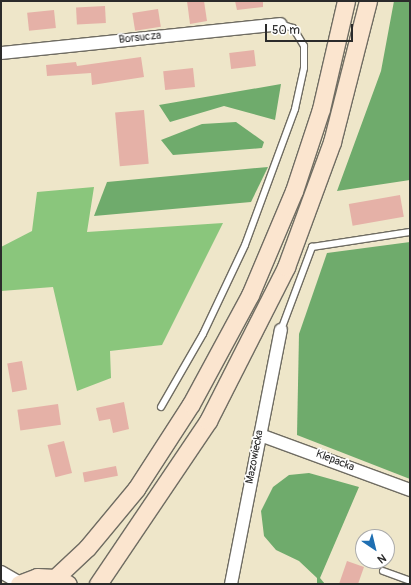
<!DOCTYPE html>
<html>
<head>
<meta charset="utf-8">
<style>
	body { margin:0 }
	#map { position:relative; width:411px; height:585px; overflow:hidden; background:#eee6c9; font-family:Pangolin,sans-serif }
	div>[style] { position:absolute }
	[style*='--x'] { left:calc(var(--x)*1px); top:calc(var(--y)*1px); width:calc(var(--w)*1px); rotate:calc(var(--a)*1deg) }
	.green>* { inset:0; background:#8ac67c }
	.forest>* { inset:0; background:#6fab6c }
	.building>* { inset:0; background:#e5b1a7; transform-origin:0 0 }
	.roads { filter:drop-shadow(1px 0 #6f6c62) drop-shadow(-1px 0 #6f6c62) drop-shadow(0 1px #6f6c62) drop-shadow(0 -1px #6f6c62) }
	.service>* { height:6px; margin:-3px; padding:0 3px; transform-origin:3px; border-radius:3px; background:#fff }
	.minor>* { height:12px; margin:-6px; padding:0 6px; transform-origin:6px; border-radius:6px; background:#fff }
	.secondary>* { height:17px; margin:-8.5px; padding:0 8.5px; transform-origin:8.5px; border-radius:8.5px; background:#fbe5cf }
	span { translate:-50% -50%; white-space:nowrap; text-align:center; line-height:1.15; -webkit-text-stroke:3.5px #fff; paint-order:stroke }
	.street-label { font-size:11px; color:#2b2b2b }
	.frame { position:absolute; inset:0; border:2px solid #2b2b2b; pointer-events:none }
	.north { position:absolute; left:355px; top:529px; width:40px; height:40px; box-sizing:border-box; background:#fff; border:1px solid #aaa; border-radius:50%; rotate:145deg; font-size:11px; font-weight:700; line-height:16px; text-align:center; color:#2b2b2b }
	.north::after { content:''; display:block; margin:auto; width:14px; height:18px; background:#1f6fb2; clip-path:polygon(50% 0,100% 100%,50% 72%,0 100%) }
	.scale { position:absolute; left:265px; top:24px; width:88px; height:18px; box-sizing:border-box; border:2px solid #2b2b2b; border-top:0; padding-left:5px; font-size:12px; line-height:14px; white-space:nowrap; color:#2b2b2b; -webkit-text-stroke:3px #fff; paint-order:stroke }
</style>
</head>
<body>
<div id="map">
	<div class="green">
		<i style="clip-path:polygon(94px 187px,87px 232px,223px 223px,162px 345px,110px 351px,111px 378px,77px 391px,53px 287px,1px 291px,1px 247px,32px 231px,37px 192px)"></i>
	</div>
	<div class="forest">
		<i style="clip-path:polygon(394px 1px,410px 1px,410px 180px,337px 191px,381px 71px)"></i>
		<i style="clip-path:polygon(281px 84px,275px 120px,224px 106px,170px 122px,159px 105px)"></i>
		<i style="clip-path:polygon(236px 122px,264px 142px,262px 148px,173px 155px,161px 140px,202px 124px)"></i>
		<i style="clip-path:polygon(268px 167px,251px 202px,94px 216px,107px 182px)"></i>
		<i style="clip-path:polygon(410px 242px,410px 479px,297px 435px,299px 334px,327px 253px)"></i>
		<i style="clip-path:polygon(309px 473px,359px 487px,320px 578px,325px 584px,317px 584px,317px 578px,299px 561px,276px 550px,264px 536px,261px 511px,273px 487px,289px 475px)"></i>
	</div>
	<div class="building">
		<i style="clip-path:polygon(187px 1px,204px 1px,207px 21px,190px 24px)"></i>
		<i style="clip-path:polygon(235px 1px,263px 1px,263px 7px,237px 10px)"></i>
		<i style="left:105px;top:6px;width:17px;height:29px;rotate:87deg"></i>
		<i style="left:158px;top:9px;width:18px;height:26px;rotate:81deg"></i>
		<i style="left:54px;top:10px;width:18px;height:27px;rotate:84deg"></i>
		<i style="left:254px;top:50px;width:16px;height:25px;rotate:83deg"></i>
		<i style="clip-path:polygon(141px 57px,144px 77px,92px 85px,91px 73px,47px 76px,46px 65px,76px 62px,77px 66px)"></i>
		<i style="left:193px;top:68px;width:19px;height:30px;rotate:84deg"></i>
		<i style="left:144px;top:110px;width:54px;height:29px;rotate:85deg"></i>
		<i style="left:400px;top:195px;width:22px;height:52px;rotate:80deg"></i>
		<i style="left:22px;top:361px;width:29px;height:15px;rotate:80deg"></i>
		<i style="clip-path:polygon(124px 402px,129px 429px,113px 433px,110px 419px,99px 421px,96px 408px)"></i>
		<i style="left:58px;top:404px;width:21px;height:41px;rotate:82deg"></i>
		<i style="left:64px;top:441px;width:33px;height:17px;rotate:76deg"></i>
		<i style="left:116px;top:466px;width:10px;height:34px;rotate:79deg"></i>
		<i style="clip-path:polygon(347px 561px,364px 567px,358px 584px,339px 584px)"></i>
	</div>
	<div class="roads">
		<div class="service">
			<i style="--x:281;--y:330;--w:89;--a:-69.5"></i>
			<i style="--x:312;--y:247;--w:99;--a:-8.7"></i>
			<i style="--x:161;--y:407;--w:84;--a:-60.1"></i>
			<i style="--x:203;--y:334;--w:98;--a:-64.7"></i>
			<i style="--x:245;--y:245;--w:145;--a:-69.8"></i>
			<i style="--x:295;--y:109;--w:42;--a:-77.6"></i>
			<i style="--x:304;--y:68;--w:22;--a:-90"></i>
			<i style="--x:304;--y:46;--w:21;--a:-121"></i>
			<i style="--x:293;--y:28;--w:14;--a:-163"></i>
			<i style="--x:383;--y:571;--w:29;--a:20"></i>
		</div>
		<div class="minor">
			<i style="--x:1;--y:53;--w:281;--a:-5.9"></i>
			<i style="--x:260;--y:435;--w:160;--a:20.1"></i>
			<i style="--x:1;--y:572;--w:22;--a:30"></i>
			<i style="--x:231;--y:584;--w:259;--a:-78.9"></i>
		</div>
		<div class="secondary">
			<i style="--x:55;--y:578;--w:44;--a:-43.2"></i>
			<i style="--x:87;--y:548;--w:77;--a:-50.3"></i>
			<i style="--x:136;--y:489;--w:101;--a:-57.1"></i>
			<i style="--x:191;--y:404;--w:124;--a:-61.6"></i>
			<i style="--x:250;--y:295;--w:113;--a:-67.1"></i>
			<i style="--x:294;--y:191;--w:86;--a:-71.8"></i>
			<i style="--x:321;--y:109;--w:111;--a:-77"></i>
			<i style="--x:19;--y:584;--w:19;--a:-21"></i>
			<i style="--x:37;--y:577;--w:18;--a:3"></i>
			<i style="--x:55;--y:578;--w:14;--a:25"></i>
			<i style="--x:98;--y:584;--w:197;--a:-56"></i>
			<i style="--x:208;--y:421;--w:173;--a:-63.1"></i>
			<i style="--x:286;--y:267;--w:133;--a:-69.8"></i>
			<i style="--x:332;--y:142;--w:146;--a:-75.7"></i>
		</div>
	</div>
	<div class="street-label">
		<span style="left:140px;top:38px;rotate:-6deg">Borsucza</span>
		<span style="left:255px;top:457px;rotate:-79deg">Mazowiecka</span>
		<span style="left:335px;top:461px;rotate:21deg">Klepacka</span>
	</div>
	<div class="frame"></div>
	<div class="north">N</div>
	<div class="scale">50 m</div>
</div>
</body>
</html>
